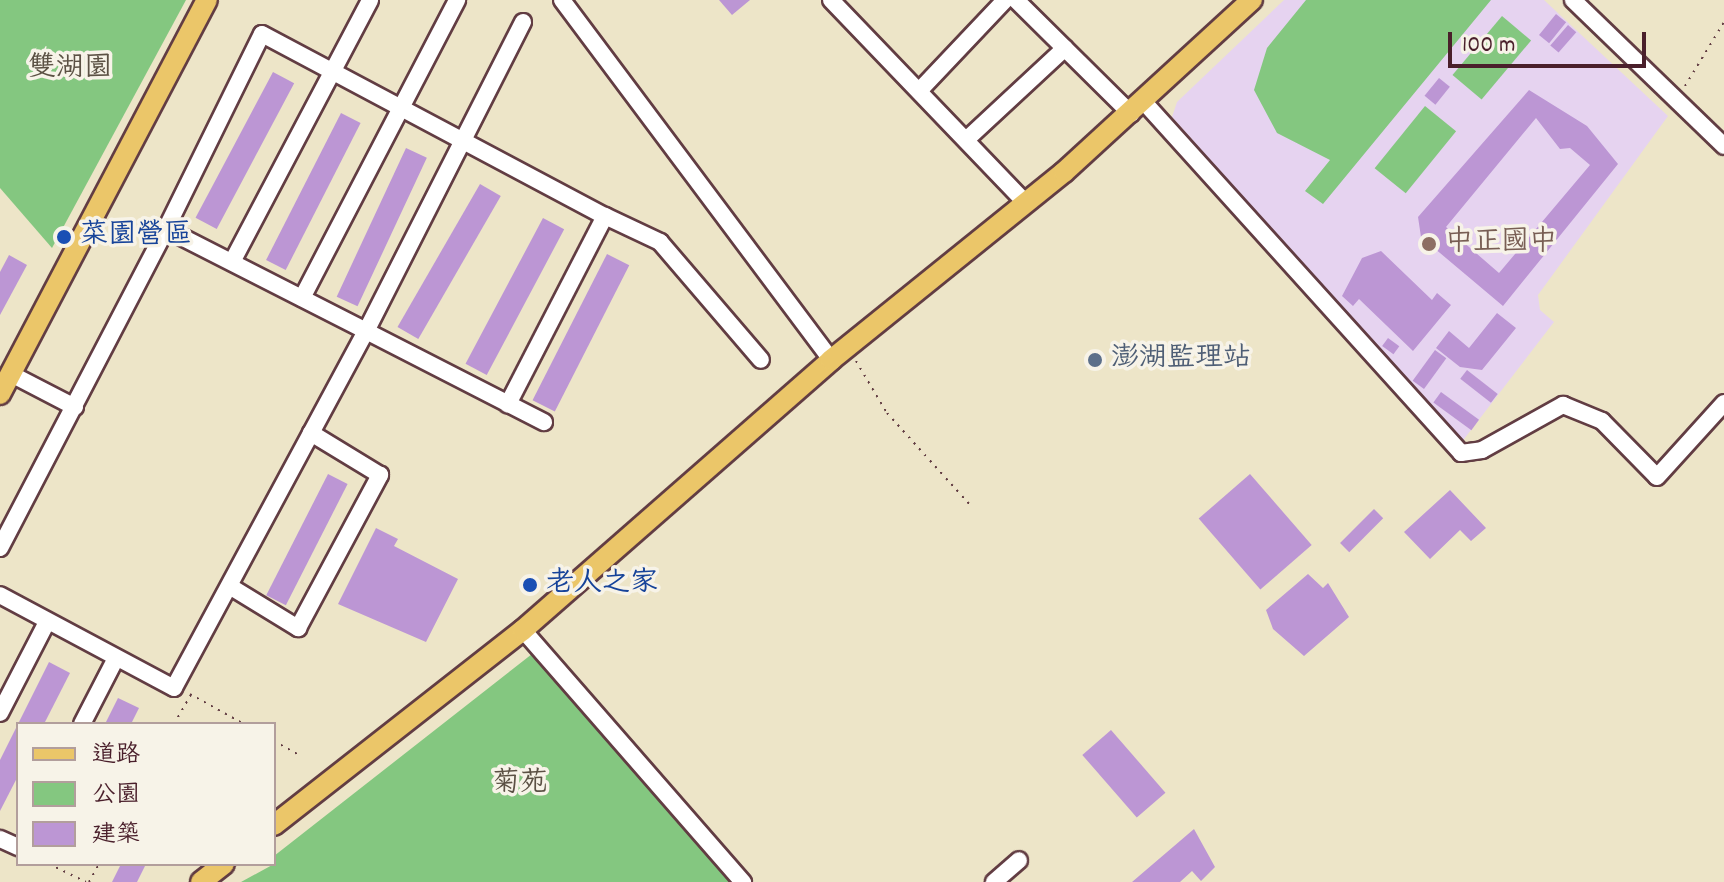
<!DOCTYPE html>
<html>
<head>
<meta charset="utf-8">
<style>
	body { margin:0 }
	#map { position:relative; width:1724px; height:882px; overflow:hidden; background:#ede5c8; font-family:Dekko,"LXGW WenKai TC",sans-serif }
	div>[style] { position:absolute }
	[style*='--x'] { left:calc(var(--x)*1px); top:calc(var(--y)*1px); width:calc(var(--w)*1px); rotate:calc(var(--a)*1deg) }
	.built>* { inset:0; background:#e6d3f0 }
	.green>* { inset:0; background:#84c780; transform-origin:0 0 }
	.building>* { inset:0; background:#bc96d4; transform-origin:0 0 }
	.path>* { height:2px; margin-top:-1px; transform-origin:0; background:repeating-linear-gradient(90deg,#623d43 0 2px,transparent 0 8px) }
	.roads { filter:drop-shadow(2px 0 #623d43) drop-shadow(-2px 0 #623d43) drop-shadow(0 2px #623d43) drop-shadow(0 -2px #623d43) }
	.minor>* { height:16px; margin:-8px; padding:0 8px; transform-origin:8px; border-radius:8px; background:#fff }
	.major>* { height:20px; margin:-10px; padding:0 10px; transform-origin:10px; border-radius:10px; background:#ebc669 }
	.dots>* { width:22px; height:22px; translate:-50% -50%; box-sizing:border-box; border:4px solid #f7f3e8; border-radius:50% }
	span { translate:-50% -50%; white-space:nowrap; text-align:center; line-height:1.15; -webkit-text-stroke:7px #f7f3e8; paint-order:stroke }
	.park-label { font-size:28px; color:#5b5144 }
	.transit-label { font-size:28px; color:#164399 }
	.left { translate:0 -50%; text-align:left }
	.education-label { font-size:28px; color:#785e54 }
	.service-label { font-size:28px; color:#4e5e75 }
	.legend { position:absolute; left:16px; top:722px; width:260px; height:144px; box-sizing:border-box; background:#f7f3e8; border:2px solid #b29e9c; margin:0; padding:10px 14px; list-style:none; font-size:24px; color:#4a1f2b }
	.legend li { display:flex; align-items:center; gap:16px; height:40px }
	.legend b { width:40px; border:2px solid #b29e9c }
	.scale { position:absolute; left:1448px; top:32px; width:198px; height:36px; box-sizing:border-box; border:4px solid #4a1f2b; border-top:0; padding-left:10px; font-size:24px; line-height:28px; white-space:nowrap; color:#4a1f2b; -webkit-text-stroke:6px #f7f3e8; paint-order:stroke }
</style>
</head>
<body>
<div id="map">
	<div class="built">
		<i style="clip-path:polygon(1284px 0,1544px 0,1668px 116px,1538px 295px,1540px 310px,1554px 322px,1461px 443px,1172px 117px,1177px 102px)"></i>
	</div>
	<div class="green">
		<i style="clip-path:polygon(0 0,186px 0,52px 248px,0 188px)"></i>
		<i style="clip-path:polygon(1306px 0,1491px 0,1323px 204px,1305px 191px,1330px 160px,1277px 133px,1254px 90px,1267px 48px)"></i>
		<i style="left:1502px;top:16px;width:38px;height:77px;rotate:40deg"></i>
		<i style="left:1425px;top:106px;width:40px;height:80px;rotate:39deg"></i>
		<i style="clip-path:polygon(532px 654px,734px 882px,241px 882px,274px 864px,274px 856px)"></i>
	</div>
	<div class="building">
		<i style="clip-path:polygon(719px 0,750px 0,732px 15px)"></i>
		<i style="left:1556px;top:14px;width:13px;height:27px;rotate:39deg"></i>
		<i style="left:1568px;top:25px;width:11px;height:27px;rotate:41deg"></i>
		<i style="left:273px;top:72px;width:24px;height:165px;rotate:28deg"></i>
		<i style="left:1439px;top:78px;width:14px;height:23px;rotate:39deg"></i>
		<i style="clip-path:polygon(evenodd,1529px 90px,1587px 126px,1618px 164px,1503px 306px,1421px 237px,1418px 217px,1529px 90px,1536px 118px,1560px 149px,1570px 148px,1590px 165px,1499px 273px,1446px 227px,1536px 118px)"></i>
		<i style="left:341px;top:113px;width:22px;height:165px;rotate:27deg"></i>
		<i style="left:406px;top:148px;width:23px;height:164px;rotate:25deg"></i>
		<i style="left:480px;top:184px;width:24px;height:165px;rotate:30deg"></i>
		<i style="left:543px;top:218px;width:24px;height:165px;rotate:28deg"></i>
		<i style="clip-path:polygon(1381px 251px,1432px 300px,1437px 293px,1451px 305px,1413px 351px,1359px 299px,1353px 306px,1342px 296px,1362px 258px)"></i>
		<i style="left:607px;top:254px;width:25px;height:164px;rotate:27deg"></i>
		<i style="clip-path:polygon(9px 255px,27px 265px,0 315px,0 272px)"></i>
		<i style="clip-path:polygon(1497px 313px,1516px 328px,1482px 370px,1460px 367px,1436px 348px,1449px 331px,1469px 348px)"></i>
		<i style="left:1388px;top:338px;width:14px;height:10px;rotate:36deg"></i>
		<i style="left:1435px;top:350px;width:14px;height:38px;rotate:36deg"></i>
		<i style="left:1467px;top:370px;width:39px;height:11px;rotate:38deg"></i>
		<i style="left:1441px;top:392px;width:47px;height:13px;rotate:36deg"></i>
		<i style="left:328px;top:474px;width:22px;height:136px;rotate:27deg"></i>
		<i style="left:1250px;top:474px;width:94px;height:68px;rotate:49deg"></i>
		<i style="clip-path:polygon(1450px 490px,1486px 528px,1471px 541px,1460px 530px,1430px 559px,1404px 532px)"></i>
		<i style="left:1374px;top:509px;width:13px;height:48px;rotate:45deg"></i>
		<i style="clip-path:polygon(376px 528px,398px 539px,394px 546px,458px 579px,426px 642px,338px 604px)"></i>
		<i style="clip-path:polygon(1308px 574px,1323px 588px,1328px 583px,1349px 617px,1304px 656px,1273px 629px,1266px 610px)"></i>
		<i style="clip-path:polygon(49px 662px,70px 673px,44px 724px,18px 724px)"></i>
		<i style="clip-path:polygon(118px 698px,139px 708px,131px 724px,105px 724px)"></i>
		<i style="clip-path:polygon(18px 724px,18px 776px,0 811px,0 760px)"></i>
		<i style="left:1111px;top:730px;width:83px;height:38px;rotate:49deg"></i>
		<i style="clip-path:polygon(1194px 829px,1215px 867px,1201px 881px,1192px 871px,1180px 882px,1132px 882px)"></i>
		<i style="clip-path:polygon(121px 864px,146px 864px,137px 882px,112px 882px)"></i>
	</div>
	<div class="path">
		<i style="--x:1685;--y:86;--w:75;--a:-58.6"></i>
		<i style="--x:856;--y:361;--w:61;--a:59.2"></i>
		<i style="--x:887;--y:413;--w:124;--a:47.9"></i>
		<i style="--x:190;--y:694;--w:62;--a:29.1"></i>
		<i style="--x:174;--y:724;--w:34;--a:-60"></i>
		<i style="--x:274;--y:741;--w:31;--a:29"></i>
		<i style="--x:49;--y:864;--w:41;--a:25.9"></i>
		<i style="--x:89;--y:882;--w:21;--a:-61"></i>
	</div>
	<div class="roads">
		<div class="minor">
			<i style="--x:562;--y:0;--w:449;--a:53.2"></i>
			<i style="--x:831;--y:0;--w:281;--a:46.2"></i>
			<i style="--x:1016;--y:0;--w:162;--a:44.7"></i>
			<i style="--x:1573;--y:0;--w:210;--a:44"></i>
			<i style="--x:523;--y:22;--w:347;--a:116.9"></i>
			<i style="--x:366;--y:331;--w:200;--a:27.1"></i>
			<i style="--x:919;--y:91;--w:125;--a:-46.6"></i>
			<i style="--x:1144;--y:102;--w:473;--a:47.9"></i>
			<i style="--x:1461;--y:453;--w:21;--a:-8"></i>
			<i style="--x:1482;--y:450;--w:93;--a:-29.1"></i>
			<i style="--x:1563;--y:405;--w:42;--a:22.3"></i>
			<i style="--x:1602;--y:421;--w:78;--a:45.5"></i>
			<i style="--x:1657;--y:477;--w:100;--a:-47.8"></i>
			<i style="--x:966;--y:140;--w:135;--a:-42.9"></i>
			<i style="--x:605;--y:216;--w:61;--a:25.3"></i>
			<i style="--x:660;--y:242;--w:155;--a:49.4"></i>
			<i style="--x:166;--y:229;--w:217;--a:-63.8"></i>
			<i style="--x:262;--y:34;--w:388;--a:28"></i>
			<i style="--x:605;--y:216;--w:212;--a:117.3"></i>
			<i style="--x:232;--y:262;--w:296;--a:-62.2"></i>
			<i style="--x:302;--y:298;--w:336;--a:-62.5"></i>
			<i style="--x:11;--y:374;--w:72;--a:27.3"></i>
			<i style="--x:0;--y:548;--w:360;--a:-62.5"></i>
			<i style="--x:166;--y:229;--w:225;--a:27"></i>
			<i style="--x:366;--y:331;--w:405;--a:118.3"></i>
			<i style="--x:174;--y:688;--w:197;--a:-151.9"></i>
			<i style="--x:231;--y:587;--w:79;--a:31.5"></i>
			<i style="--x:298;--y:628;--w:174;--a:-61.8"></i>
			<i style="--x:380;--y:475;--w:81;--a:-148.7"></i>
			<i style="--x:523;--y:630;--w:335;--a:48.9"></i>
			<i style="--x:0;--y:713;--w:100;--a:-62.7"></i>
			<i style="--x:82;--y:724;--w:74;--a:-62.7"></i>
			<i style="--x:0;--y:839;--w:20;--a:24"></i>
			<i style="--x:994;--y:882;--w:33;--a:-41"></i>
		</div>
		<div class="major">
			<i style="--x:0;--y:394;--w:445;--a:-62.3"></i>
			<i style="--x:274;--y:825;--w:316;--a:-38.1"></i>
			<i style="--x:523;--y:630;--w:410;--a:-41.2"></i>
			<i style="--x:831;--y:360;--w:299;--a:-38.9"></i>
			<i style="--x:1064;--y:172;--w:255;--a:-42.5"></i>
			<i style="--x:201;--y:882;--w:29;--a:-38"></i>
		</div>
	</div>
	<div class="dots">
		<i style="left:64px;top:237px;background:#1a4fb4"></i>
		<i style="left:1429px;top:244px;background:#8d6e63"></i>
		<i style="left:1095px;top:360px;background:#5c6f8a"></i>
		<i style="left:530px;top:585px;background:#1a4fb4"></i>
	</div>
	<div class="park-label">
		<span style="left:70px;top:70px">雙湖園</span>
		<span style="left:520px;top:785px">菊苑</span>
	</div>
	<div class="transit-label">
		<span class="left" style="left:80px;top:237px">菜園營區</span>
		<span class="left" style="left:546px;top:585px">老人之家</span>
	</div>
	<div class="education-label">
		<span class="left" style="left:1445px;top:244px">中正國中</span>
	</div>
	<div class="service-label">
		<span class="left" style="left:1111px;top:360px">澎湖監理站</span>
	</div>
	<ul class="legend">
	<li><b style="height:10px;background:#ebc669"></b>道路</li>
	<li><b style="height:22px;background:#84c780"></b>公園</li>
	<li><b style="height:22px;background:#bc96d4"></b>建築</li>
	</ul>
	<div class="scale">100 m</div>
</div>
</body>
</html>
